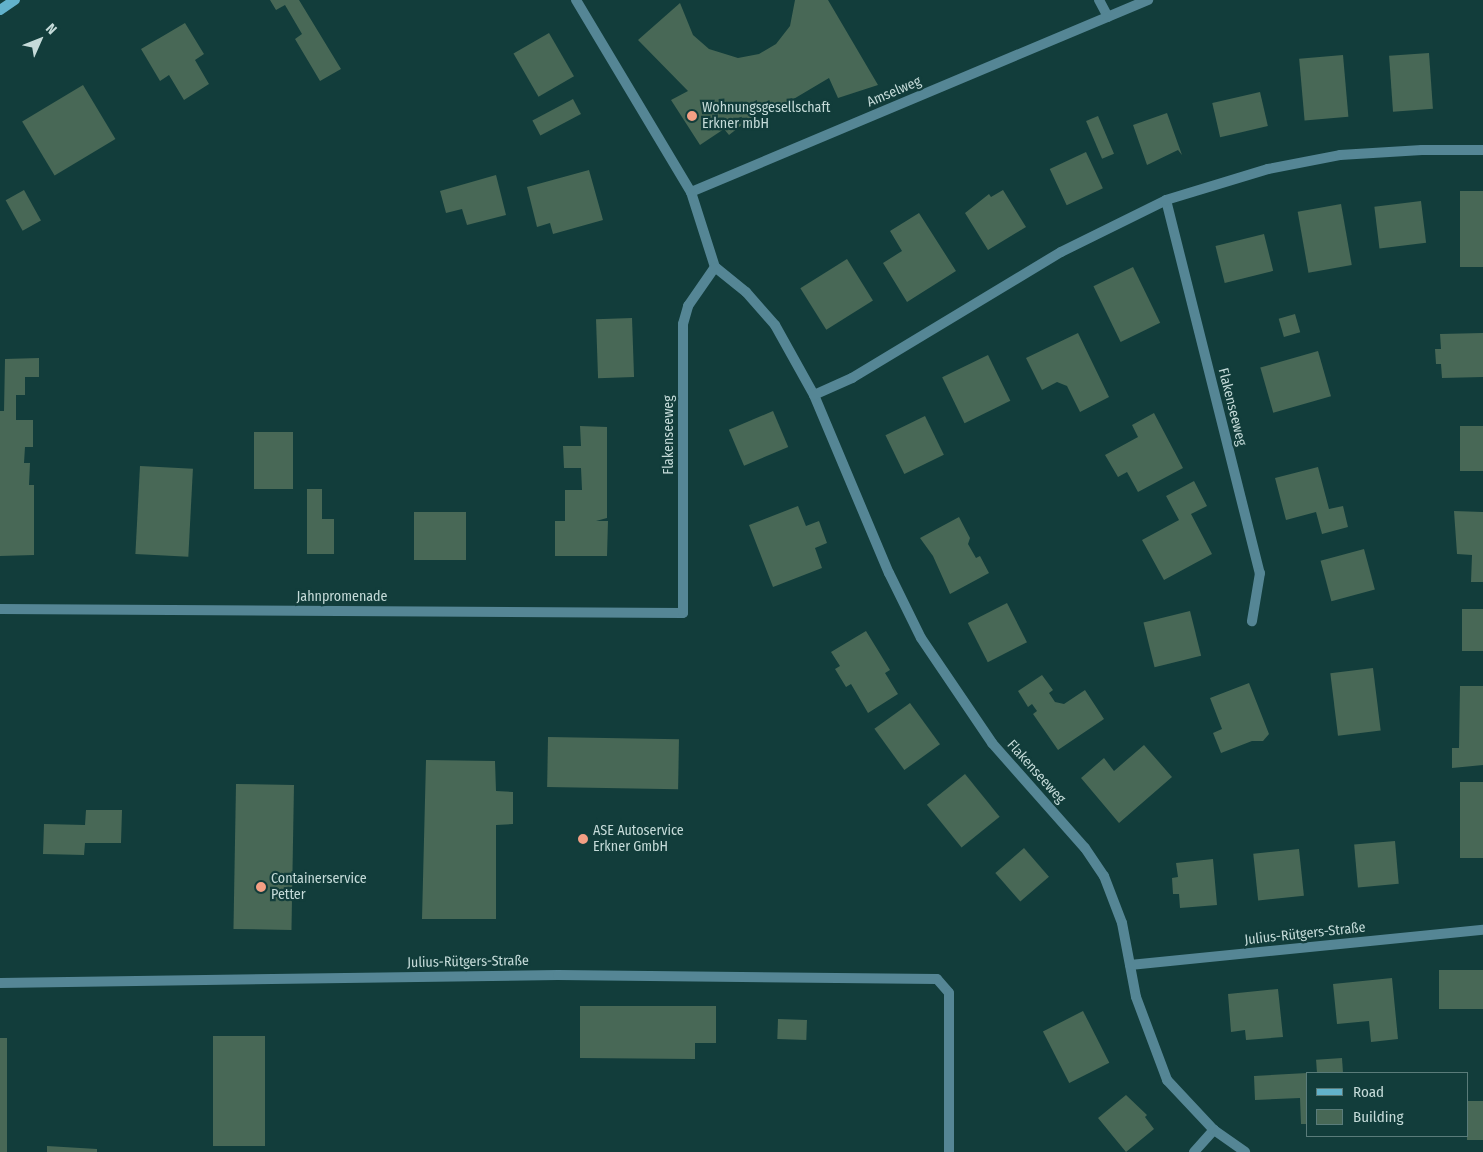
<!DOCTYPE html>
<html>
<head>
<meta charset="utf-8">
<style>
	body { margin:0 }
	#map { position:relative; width:1483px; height:1152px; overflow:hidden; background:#123d3b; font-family:"Fira Sans Condensed",sans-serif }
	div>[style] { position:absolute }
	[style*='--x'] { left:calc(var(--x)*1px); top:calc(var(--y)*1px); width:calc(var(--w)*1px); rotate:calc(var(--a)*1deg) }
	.building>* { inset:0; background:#486856; transform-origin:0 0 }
	.lane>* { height:10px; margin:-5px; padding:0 5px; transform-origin:5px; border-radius:5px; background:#558695 }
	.street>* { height:10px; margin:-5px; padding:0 5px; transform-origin:5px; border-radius:5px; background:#558695 }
	.secondary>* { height:10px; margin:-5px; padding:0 5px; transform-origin:5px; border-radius:5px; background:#62b2cb }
	.dots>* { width:14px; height:14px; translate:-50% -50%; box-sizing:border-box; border:2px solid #123d3b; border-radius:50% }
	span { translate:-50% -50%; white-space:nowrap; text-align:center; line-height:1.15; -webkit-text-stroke:4.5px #123d3b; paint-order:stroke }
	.street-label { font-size:14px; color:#c5dbd9 }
	.poi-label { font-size:14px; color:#c5dbd9 }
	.left { translate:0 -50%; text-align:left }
	.legend { position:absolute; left:1306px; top:1072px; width:162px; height:65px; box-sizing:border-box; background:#123d3b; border:1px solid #5a7c7a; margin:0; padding:6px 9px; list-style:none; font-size:15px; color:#c5dbd9 }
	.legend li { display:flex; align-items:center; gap:10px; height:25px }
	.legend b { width:25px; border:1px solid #5a7c7a }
	.north { position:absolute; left:15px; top:15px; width:50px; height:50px; -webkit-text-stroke:4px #123d3b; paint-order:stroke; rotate:46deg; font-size:14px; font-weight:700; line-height:20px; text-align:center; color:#c5dbd9 }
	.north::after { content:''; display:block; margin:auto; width:18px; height:22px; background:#c5dbd9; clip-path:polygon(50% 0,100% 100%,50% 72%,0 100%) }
</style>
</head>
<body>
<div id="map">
	<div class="building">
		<i style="clip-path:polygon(270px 0,299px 0,341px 69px,320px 81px,295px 39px,302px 34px,285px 5px,276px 10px)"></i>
		<i style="clip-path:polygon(795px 0,828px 0,878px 85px,838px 98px,829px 78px,770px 113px,765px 107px,729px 135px,724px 129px,700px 145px,671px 100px,688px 91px,638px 40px,680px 3px,693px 35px,709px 49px,738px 58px,759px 54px,776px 44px,790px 26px)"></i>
		<i style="clip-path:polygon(185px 23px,204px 54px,195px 60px,209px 84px,184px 100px,169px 75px,160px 81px,141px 49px)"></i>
		<i style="left:549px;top:33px;width:50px;height:41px;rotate:60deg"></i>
		<i style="left:1429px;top:53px;width:56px;height:40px;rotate:86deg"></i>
		<i style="left:1343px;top:55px;width:62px;height:44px;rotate:85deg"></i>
		<i style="left:83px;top:85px;width:63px;height:71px;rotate:59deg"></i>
		<i style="left:1260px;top:92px;width:35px;height:49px;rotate:77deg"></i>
		<i style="left:573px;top:99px;width:17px;height:46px;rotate:62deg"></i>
		<i style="clip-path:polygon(1167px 113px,1182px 155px,1178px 150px,1147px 165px,1133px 125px)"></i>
		<i style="left:1098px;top:116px;width:41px;height:13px;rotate:67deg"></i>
		<i style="left:1086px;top:152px;width:40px;height:40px;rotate:65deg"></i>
		<i style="clip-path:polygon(589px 170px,603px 220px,553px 234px,550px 223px,537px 227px,527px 187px)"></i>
		<i style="clip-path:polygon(496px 175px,506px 215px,467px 225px,462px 209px,446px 213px,440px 191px)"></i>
		<i style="left:24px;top:190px;width:35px;height:21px;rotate:61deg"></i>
		<i style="clip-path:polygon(1003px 190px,1026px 227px,988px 250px,965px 213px,989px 194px,991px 197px)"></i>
		<i style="left:1460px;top:191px;width:23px;height:76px"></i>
		<i style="left:1421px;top:201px;width:42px;height:47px;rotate:83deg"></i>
		<i style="left:1341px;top:204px;width:62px;height:44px;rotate:80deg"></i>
		<i style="clip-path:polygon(919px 213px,956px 271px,907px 302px,883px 263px,902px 251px,890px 231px)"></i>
		<i style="left:1264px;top:234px;width:38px;height:50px;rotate:76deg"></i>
		<i style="left:847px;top:259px;width:49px;height:55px;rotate:58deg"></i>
		<i style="left:1133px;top:267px;width:62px;height:44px;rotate:64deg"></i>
		<i style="left:1295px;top:314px;width:19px;height:17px;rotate:74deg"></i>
		<i style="left:632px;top:318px;width:59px;height:36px;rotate:88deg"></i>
		<i style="clip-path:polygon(1078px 333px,1109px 397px,1080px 412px,1067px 386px,1057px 382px,1042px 390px,1026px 358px)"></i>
		<i style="clip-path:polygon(1483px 333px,1483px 377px,1442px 378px,1441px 364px,1436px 364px,1435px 349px,1441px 349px,1440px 334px)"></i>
		<i style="left:1318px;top:351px;width:47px;height:60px;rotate:74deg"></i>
		<i style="left:988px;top:355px;width:51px;height:51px;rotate:64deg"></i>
		<i style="clip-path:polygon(39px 358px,39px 377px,25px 377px,25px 395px,16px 395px,16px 420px,33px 420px,33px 447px,25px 447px,24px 463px,30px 463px,29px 485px,34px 485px,34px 555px,0 556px,0 411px,4px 411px,5px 359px)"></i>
		<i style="left:773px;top:411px;width:39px;height:48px;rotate:67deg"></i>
		<i style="clip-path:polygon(1154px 413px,1183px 468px,1138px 492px,1127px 472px,1118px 477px,1105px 455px,1138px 437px,1132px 425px)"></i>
		<i style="left:925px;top:416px;width:43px;height:44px;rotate:64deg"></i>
		<i style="clip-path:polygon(580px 426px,607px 427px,607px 518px,596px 521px,608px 521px,607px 556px,555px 556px,555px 521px,565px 521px,565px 490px,582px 490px,581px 468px,564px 468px,563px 446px,581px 446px)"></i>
		<i style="left:1460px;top:426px;width:23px;height:45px"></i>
		<i style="left:254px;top:432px;width:39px;height:57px"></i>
		<i style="left:140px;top:466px;width:53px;height:88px;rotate:3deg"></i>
		<i style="clip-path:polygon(1318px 467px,1329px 509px,1343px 506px,1348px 527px,1322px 534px,1316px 512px,1286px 520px,1275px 478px)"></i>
		<i style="clip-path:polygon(1194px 481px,1207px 506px,1191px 514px,1212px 554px,1164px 580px,1142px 540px,1179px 520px,1166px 496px)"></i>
		<i style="clip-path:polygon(307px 489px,322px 489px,322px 519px,334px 519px,334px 554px,307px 554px)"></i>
		<i style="clip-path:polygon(798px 506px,806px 526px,819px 521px,827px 543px,815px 548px,822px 568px,773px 587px,749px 525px)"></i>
		<i style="clip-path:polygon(1454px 511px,1483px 512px,1483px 582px,1471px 582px,1472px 555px,1457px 554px)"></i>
		<i style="left:414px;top:512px;width:52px;height:48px"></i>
		<i style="clip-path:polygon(959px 517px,970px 538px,968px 544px,976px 558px,980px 556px,989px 573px,950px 594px,933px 556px,920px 538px)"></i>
		<i style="left:1364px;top:549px;width:42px;height:45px;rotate:75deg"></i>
		<i style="left:1007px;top:603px;width:44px;height:44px;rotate:63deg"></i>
		<i style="left:1462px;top:609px;width:21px;height:42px"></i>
		<i style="left:1190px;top:611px;width:46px;height:48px;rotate:76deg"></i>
		<i style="clip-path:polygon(866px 631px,890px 670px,885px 673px,898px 694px,868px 713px,851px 684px,846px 687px,835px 669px,840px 666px,831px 652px)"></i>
		<i style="left:1373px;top:668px;width:63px;height:43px;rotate:83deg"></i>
		<i style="clip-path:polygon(1042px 675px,1053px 690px,1049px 693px,1055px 702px,1064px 704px,1085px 690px,1104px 719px,1058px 750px,1033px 714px,1037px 711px,1032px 704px,1028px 707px,1018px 691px)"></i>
		<i style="clip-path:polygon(1249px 683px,1269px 734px,1263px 741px,1252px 741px,1221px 753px,1213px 733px,1222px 729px,1210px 698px)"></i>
		<i style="clip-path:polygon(1460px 686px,1483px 686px,1483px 765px,1452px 768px,1452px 748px,1459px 748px)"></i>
		<i style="left:910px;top:703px;width:51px;height:44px;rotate:54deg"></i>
		<i style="left:548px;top:737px;width:131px;height:50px;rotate:1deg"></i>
		<i style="clip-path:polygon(1144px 745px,1172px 777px,1119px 823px,1081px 778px,1104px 758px,1114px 771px)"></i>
		<i style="clip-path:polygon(426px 760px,495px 761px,496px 791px,513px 792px,513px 824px,496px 825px,496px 919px,422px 919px)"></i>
		<i style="left:965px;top:774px;width:55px;height:49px;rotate:51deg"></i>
		<i style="left:1460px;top:782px;width:23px;height:76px"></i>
		<i style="left:236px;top:784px;width:58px;height:145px;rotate:1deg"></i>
		<i style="clip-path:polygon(86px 810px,122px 810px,121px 843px,85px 843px,84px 855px,43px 854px,44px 824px,85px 825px)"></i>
		<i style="left:1395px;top:841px;width:43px;height:41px;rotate:85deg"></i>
		<i style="left:1024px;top:848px;width:38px;height:38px;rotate:49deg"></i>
		<i style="left:1299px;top:849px;width:47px;height:46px;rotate:84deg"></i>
		<i style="clip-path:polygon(1213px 859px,1217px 905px,1180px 908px,1179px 894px,1173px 894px,1172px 878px,1178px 877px,1176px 863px)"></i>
		<i style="left:1483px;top:970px;width:39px;height:44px;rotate:90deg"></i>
		<i style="clip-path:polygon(1392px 978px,1398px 1039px,1371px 1042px,1369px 1021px,1337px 1024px,1333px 984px)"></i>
		<i style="clip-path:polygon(1278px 989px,1283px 1037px,1246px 1040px,1245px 1030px,1231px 1032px,1228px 994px)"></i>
		<i style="clip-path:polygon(580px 1006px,716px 1006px,716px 1043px,695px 1043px,695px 1059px,580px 1058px)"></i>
		<i style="left:1083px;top:1011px;width:58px;height:45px;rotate:63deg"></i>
		<i style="left:778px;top:1019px;width:29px;height:20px;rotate:2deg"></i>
		<i style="left:213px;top:1036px;width:52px;height:110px"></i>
		<i style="left:0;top:1038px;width:7px;height:114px"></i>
		<i style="left:1342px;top:1058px;width:15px;height:26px;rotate:86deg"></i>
		<i style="clip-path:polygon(1307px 1073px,1307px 1124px,1301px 1124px,1300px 1098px,1255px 1100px,1254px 1076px)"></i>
		<i style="clip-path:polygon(1126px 1095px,1147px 1115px,1145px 1117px,1154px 1129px,1126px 1152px,1098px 1118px)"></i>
		<i style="left:1467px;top:1101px;width:16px;height:39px"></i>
		<i style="clip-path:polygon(47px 1146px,97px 1149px,97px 1152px,47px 1152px)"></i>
	</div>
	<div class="lane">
		<i style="--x:1099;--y:0;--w:19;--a:62"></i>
		<i style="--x:937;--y:979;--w:18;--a:49"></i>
		<i style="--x:949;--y:993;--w:159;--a:90"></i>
		<i style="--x:1194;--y:1152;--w:30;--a:-48"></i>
	</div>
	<div class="street">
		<i style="--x:576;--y:0;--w:224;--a:59.1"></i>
		<i style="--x:691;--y:192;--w:79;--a:72.3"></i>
		<i style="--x:715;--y:267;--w:40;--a:39"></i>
		<i style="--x:746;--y:292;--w:44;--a:48.7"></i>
		<i style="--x:775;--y:325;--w:80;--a:60.9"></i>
		<i style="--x:814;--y:395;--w:193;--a:67.2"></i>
		<i style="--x:889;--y:573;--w:72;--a:63.8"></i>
		<i style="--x:921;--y:638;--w:127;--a:55.9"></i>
		<i style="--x:992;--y:743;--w:140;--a:48.5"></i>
		<i style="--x:1085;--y:848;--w:34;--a:56"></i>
		<i style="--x:1104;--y:876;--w:50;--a:69"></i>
		<i style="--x:1122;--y:923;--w:75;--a:79.3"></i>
		<i style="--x:1136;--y:997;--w:89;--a:69.5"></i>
		<i style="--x:1167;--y:1080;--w:69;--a:46.8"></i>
		<i style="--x:1214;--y:1130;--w:38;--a:35"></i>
		<i style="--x:691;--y:192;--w:496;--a:-22.8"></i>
		<i style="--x:1166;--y:200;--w:385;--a:75.9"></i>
		<i style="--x:1260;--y:573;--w:49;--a:99.5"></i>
		<i style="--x:814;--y:395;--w:42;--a:-24.1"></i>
		<i style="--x:852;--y:378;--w:244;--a:-31.1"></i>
		<i style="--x:1061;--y:252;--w:117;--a:-26.3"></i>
		<i style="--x:1166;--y:200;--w:107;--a:-16.9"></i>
		<i style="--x:1268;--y:169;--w:73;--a:-11"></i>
		<i style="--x:1340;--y:155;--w:82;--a:-3.5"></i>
		<i style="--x:1422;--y:150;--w:61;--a:0"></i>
		<i style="--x:0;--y:609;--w:683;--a:0.34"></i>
		<i style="--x:683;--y:613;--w:289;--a:-90"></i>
		<i style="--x:683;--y:324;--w:19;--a:-74"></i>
		<i style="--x:688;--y:306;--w:47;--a:-55.3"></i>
		<i style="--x:1130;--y:965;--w:355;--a:-5.7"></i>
		<i style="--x:0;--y:983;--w:558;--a:-0.82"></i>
		<i style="--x:558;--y:975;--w:379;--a:0.6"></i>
	</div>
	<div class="secondary">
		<i style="--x:0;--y:10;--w:18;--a:-34"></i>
	</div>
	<div class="dots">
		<i style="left:692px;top:116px;background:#f39f84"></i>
		<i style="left:583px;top:839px;background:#f39f84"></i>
		<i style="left:261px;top:887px;background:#f39f84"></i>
	</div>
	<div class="street-label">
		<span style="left:894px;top:92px;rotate:-23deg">Amselweg</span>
		<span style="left:1232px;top:407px;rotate:76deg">Flakenseeweg</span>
		<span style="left:669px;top:435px;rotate:-90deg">Flakenseeweg</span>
		<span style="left:342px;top:597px">Jahnpromenade</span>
		<span style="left:1036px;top:772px;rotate:48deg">Flakenseeweg</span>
		<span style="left:1305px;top:934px;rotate:-6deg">Julius-Rütgers-Straße</span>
		<span style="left:468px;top:962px;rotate:-1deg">Julius-Rütgers-Straße</span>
	</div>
	<div class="poi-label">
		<span class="left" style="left:702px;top:116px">Wohnungsgesellschaft<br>Erkner mbH</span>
		<span class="left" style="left:593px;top:839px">ASE Autoservice<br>Erkner GmbH</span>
		<span class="left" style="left:271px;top:887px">Containerservice<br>Petter</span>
	</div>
	<ul class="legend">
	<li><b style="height:6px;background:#62b2cb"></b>Road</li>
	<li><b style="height:14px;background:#486856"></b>Building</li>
	</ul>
	<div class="north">N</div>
</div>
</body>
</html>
